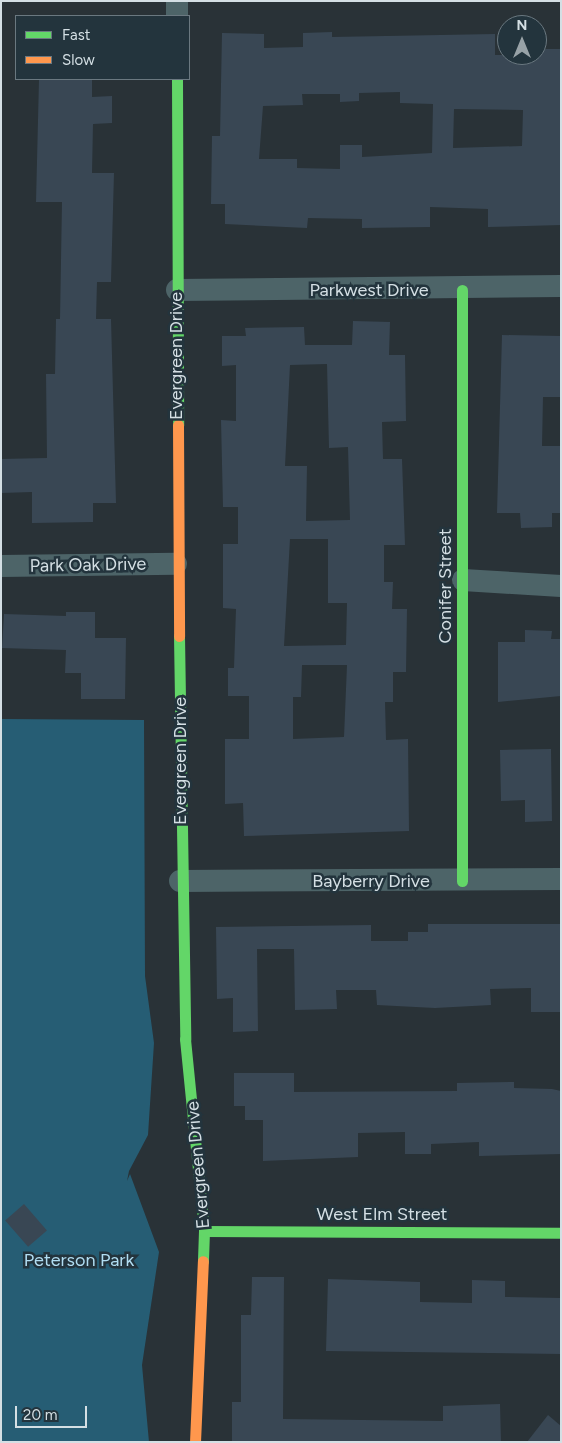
<!DOCTYPE html>
<html>
<head>
<meta charset="utf-8">
<style>
	body { margin:0 }
	#map { position:relative; width:562px; height:1443px; overflow:hidden; background:#293237; font-family:Figtree,sans-serif }
	div>[style] { position:absolute }
	[style*='--x'] { left:calc(var(--x)*1px); top:calc(var(--y)*1px); width:calc(var(--w)*1px); rotate:calc(var(--a)*1deg) }
	.green>* { inset:0; background:#265d74 }
	.building>* { inset:0; background:#394754; transform-origin:0 0 }
	.street>* { height:22px; margin:-11px; padding:0 11px; transform-origin:11px; border-radius:11px; background:#4d6468 }
	.fast>* { height:11px; margin:-5.5px; padding:0 5.5px; transform-origin:5.5px; border-radius:5.5px; background:#63d668 }
	.slow>* { height:11px; margin:-5.5px; padding:0 5.5px; transform-origin:5.5px; border-radius:5.5px; background:#ff974d }
	span { translate:-50% -50%; white-space:nowrap; text-align:center; line-height:1.15; -webkit-text-stroke:5px #23343d; paint-order:stroke }
	.street-label { font-size:18px; color:#d4dfe4 }
	.park-label { font-size:18px; color:#b0ddf2 }
	.frame { position:absolute; inset:0; border:2px solid #d4dfe4; pointer-events:none }
	.legend { position:absolute; left:15px; top:15px; width:175px; height:65px; box-sizing:border-box; background:#23343d; border:1px solid #6a7880; margin:0; padding:6px 9px; list-style:none; font-size:15px; color:#d4dfe4 }
	.legend li { display:flex; align-items:center; gap:10px; height:25px }
	.legend b { width:25px; border:1px solid #6a7880 }
	.north { position:absolute; left:497px; top:15px; width:50px; height:50px; box-sizing:border-box; background:#23343d; border:1px solid #6a7880; border-radius:50%; rotate:0deg; font-size:14px; font-weight:700; line-height:20px; text-align:center; color:#d4dfe4 }
	.north::after { content:''; display:block; margin:auto; width:18px; height:22px; background:#98a2a7; clip-path:polygon(50% 0,100% 100%,50% 72%,0 100%) }
	.scale { position:absolute; left:15px; top:1406px; width:72px; height:22px; box-sizing:border-box; border:2px solid #d4dfe4; border-top:0; padding-left:6px; font-size:15px; line-height:18px; white-space:nowrap; color:#d4dfe4; -webkit-text-stroke:4px #23343d; paint-order:stroke }
</style>
</head>
<body>
<div id="map">
	<div class="green">
		<i style="clip-path:polygon(1px 719px,144px 720px,145px 976px,154px 1043px,148px 1135px,129px 1171px,127px 1181px,130px 1174px,159px 1252px,142px 1365px,149px 1442px,1px 1442px)"></i>
	</div>
	<div class="building">
		<i style="clip-path:polygon(evenodd,332px 32px,332px 37px,495px 34px,495px 55px,537px 55px,537px 49px,561px 49px,561px 225px,488px 227px,488px 209px,430px 207px,430px 227px,362px 228px,362px 219px,308px 218px,307px 228px,225px 224px,225px 204px,211px 204px,212px 136px,220px 136px,222px 33px,264px 34px,264px 48px,303px 47px,303px 33px,332px 32px,400px 92px,400px 103px,433px 104px,432px 153px,362px 157px,362px 145px,340px 145px,340px 169px,297px 168px,297px 159px,259px 159px,263px 106px,303px 105px,302px 94px,340px 94px,340px 102px,359px 101px,359px 93px,400px 92px,332px 32px,454px 109px,523px 110px,522px 146px,453px 148px,454px 109px)"></i>
		<i style="clip-path:polygon(39px 79px,92px 79px,92px 97px,112px 96px,112px 123px,93px 124px,92px 173px,114px 173px,111px 282px,97px 282px,96px 319px,111px 319px,116px 503px,93px 503px,93px 522px,32px 523px,32px 492px,1px 493px,1px 459px,47px 458px,46px 374px,55px 374px,56px 319px,60px 319px,62px 202px,36px 202px)"></i>
		<i style="clip-path:polygon(evenodd,353px 321px,390px 322px,389px 355px,405px 355px,406px 421px,382px 422px,383px 459px,402px 459px,405px 545px,384px 545px,384px 582px,393px 582px,392px 609px,407px 609px,406px 672px,393px 672px,393px 702px,385px 702px,386px 740px,408px 739px,409px 831px,244px 836px,243px 803px,225px 804px,225px 739px,249px 739px,249px 696px,228px 696px,228px 668px,234px 668px,236px 609px,223px 608px,223px 544px,238px 544px,238px 507px,223px 507px,221px 420px,236px 421px,236px 365px,222px 366px,222px 336px,246px 336px,245px 328px,304px 327px,305px 345px,352px 345px,353px 321px,327px 364px,329px 448px,348px 447px,350px 520px,306px 521px,307px 466px,285px 466px,290px 365px,327px 364px,353px 321px,290px 539px,328px 539px,328px 603px,347px 603px,346px 645px,284px 646px,290px 539px,353px 321px,302px 665px,347px 665px,344px 737px,293px 739px,293px 697px,301px 697px,302px 665px)"></i>
		<i style="clip-path:polygon(502px 335px,561px 336px,561px 397px,543px 397px,542px 446px,561px 446px,561px 513px,552px 513px,552px 527px,521px 528px,520px 513px,497px 513px)"></i>
		<i style="clip-path:polygon(66px 612px,95px 612px,95px 638px,126px 638px,125px 699px,81px 699px,81px 673px,65px 673px,66px 650px,2px 648px,4px 614px,66px 616px)"></i>
		<i style="clip-path:polygon(525px 630px,552px 631px,551px 639px,561px 639px,561px 696px,498px 702px,498px 642px,525px 642px)"></i>
		<i style="clip-path:polygon(551px 749px,552px 821px,525px 822px,525px 800px,501px 801px,500px 750px)"></i>
		<i style="clip-path:polygon(428px 924px,561px 924px,561px 1012px,531px 1012px,531px 988px,490px 989px,491px 1005px,435px 1008px,377px 1005px,376px 990px,336px 990px,337px 1009px,295px 1010px,294px 949px,257px 949px,258px 1031px,233px 1032px,233px 998px,217px 999px,216px 927px,371px 925px,371px 941px,408px 941px,408px 932px,428px 932px)"></i>
		<i style="clip-path:polygon(234px 1073px,294px 1073px,294px 1092px,457px 1091px,457px 1083px,514px 1082px,514px 1088px,552px 1089px,561px 1091px,561px 1154px,479px 1156px,479px 1142px,431px 1144px,431px 1154px,405px 1154px,405px 1132px,358px 1133px,358px 1157px,263px 1161px,263px 1120px,245px 1120px,245px 1106px,234px 1106px)"></i>
		<i style="left:24px;top:1204px;width:35px;height:25px;rotate:49deg"></i>
		<i style="clip-path:polygon(252px 1277px,284px 1277px,283px 1419px,443px 1421px,443px 1406px,500px 1404px,501px 1442px,232px 1442px,232px 1402px,241px 1402px,241px 1315px,251px 1315px)"></i>
		<i style="clip-path:polygon(328px 1279px,420px 1282px,420px 1302px,472px 1303px,472px 1280px,505px 1281px,505px 1297px,561px 1298px,561px 1354px,326px 1351px)"></i>
		<i style="clip-path:polygon(548px 1415px,561px 1426px,561px 1442px,527px 1442px)"></i>
	</div>
	<div class="street">
		<i style="--x:177;--y:16;--w:15;--a:-90"></i>
		<i style="--x:177;--y:290;--w:384;--a:-0.6"></i>
		<i style="--x:1;--y:566;--w:175;--a:-0.7"></i>
		<i style="--x:463;--y:580;--w:98;--a:3.5"></i>
		<i style="--x:180;--y:881;--w:381;--a:-0.3"></i>
	</div>
	<div class="fast">
		<i style="--x:177;--y:79;--w:346;--a:89.8"></i>
		<i style="--x:462;--y:290;--w:591;--a:90"></i>
		<i style="--x:179;--y:636;--w:403;--a:89.1"></i>
		<i style="--x:185;--y:1039;--w:193;--a:84.3"></i>
		<i style="--x:204;--y:1231;--w:30;--a:92"></i>
		<i style="--x:204;--y:1231;--w:357;--a:0.3"></i>
	</div>
	<div class="slow">
		<i style="--x:178;--y:425;--w:211;--a:89.7"></i>
		<i style="--x:195;--y:1442;--w:181;--a:-87.5"></i>
	</div>
	<div class="street-label">
		<span style="left:369px;top:290px">Parkwest Drive</span>
		<span style="left:176px;top:356px;rotate:-90deg">Evergreen Drive</span>
		<span style="left:88px;top:565px;rotate:-1deg">Park Oak Drive</span>
		<span style="left:445px;top:586px;rotate:-90deg">Conifer Street</span>
		<span style="left:180px;top:761px;rotate:-90deg">Evergreen Drive</span>
		<span style="left:371px;top:881px">Bayberry Drive</span>
		<span style="left:198px;top:1165px;rotate:-95deg">Evergreen Drive</span>
		<span style="left:382px;top:1214px">West Elm Street</span>
	</div>
	<div class="park-label">
		<span style="left:79px;top:1260px">Peterson Park</span>
	</div>
	<div class="frame"></div>
	<ul class="legend">
	<li><b style="height:6px;background:#63d668"></b>Fast</li>
	<li><b style="height:6px;background:#ff974d"></b>Slow</li>
	</ul>
	<div class="north">N</div>
	<div class="scale">20 m</div>
</div>
</body>
</html>
